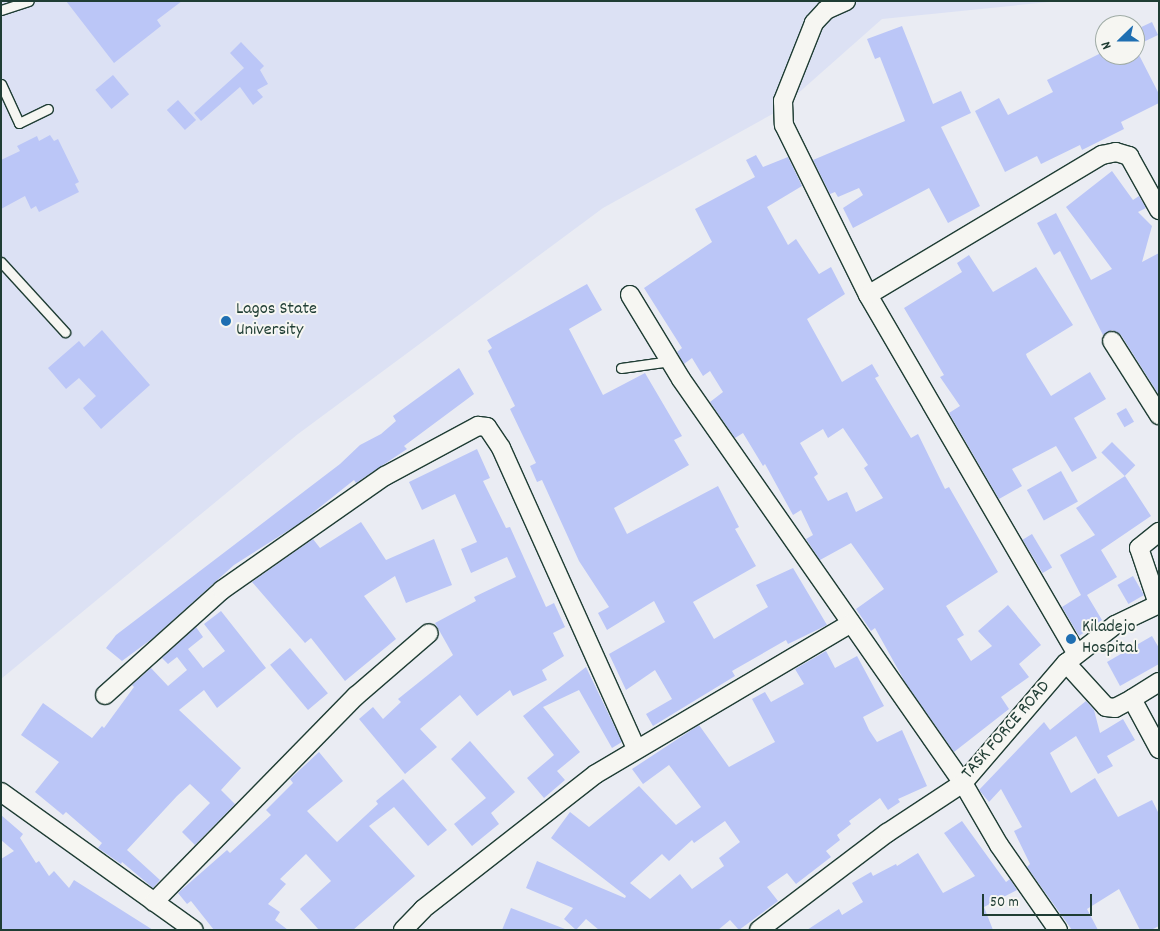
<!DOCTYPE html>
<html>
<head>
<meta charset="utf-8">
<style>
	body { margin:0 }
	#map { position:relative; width:1160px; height:931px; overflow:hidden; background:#eaecf3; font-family:Dekko,sans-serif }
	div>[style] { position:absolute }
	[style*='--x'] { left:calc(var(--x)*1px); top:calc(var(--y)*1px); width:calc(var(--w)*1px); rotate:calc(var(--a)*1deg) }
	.built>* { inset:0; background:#dce1f4 }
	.building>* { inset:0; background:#bbc6f7; transform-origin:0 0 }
	.roads { filter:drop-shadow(1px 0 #1f3d34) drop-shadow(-1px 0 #1f3d34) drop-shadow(0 1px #1f3d34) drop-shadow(0 -1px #1f3d34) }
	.service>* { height:9px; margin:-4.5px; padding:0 4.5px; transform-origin:4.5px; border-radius:4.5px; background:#f6f6f2 }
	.minor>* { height:18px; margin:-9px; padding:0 9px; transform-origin:9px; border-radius:9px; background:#f6f6f2 }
	.dots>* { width:14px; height:14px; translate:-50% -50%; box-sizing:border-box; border:2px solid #f6f6f2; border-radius:50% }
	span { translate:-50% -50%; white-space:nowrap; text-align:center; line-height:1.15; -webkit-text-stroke:4px #f6f6f2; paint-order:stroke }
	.poi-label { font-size:18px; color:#1f3d34 }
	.left { translate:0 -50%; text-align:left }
	.street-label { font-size:18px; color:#1f3d34 }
	.frame { position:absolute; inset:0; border:2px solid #1f3d34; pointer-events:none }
	.north { position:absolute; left:1095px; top:15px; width:50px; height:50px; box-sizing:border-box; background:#f6f6f2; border:1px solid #a0aca6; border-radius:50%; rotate:248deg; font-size:14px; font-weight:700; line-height:20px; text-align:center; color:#1f3d34 }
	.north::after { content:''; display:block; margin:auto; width:18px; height:22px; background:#1f6fb2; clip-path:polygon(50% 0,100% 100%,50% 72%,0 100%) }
	.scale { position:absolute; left:982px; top:894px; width:110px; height:22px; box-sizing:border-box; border:2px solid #1f3d34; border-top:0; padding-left:6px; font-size:15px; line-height:18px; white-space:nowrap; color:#1f3d34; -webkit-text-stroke:4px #f6f6f2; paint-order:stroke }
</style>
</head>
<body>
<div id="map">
	<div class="built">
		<i style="clip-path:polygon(1px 1px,1059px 1px,882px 19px,778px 111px,603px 208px,298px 434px,1px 679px)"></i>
	</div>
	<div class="building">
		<i style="clip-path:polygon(66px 1px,182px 1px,157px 20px,161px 26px,114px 63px)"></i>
		<i style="clip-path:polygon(1152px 22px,1158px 35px,1135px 46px,1135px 30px)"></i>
		<i style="clip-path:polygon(902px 26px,933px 104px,961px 91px,971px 113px,941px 127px,980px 206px,948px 223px,929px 188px,853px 228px,843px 208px,863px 195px,859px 188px,838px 197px,835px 192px,830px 194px,813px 160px,905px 121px,880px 57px,875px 59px,867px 39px)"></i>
		<i style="clip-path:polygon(241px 42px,264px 66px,260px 70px,268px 84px,257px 90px,263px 97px,253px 105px,240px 87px,201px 121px,194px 113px,244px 68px,230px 53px)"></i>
		<i style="clip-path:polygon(1105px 51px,1105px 55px,1139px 55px,1159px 94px,1159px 103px,1121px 122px,1124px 129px,1082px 150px,1080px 145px,1041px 164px,1037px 156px,1005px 172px,975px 111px,999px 98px,1008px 115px,1053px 92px,1047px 80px)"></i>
		<i style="left:113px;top:75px;width:25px;height:23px;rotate:50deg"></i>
		<i style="left:178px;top:100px;width:27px;height:15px;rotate:48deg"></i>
		<i style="clip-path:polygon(50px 135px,54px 141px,58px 139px,79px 182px,75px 184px,79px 192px,39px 212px,36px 206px,31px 209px,25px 196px,1px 209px,1px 160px,20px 151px,17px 146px,37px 136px,39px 141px)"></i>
		<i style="clip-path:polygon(evenodd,756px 155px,763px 167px,788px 157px,802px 186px,767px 207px,788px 245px,796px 239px,819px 274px,831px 267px,845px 294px,807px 319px,842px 382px,872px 364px,879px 376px,875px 378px,911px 438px,918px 434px,945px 489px,949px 487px,998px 572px,946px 606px,964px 635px,957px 639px,971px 661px,992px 646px,978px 631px,1008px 605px,1041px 645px,1019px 664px,1029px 677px,1001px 697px,1009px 709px,954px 752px,905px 682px,875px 628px,871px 631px,856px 609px,884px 589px,851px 543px,820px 560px,806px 539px,813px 535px,801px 510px,793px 515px,765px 464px,763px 466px,743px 433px,735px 438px,710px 402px,723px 392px,710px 371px,703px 376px,692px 358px,684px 364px,677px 352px,682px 348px,644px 288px,712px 242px,695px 209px,755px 177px,746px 160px,756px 155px,843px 428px,868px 465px,864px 468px,883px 498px,856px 512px,847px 492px,828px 501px,814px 477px,818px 474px,800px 443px,823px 429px,828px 438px,843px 428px)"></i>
		<i style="clip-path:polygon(1112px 171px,1133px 200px,1139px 196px,1146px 208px,1138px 212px,1152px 226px,1142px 262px,1159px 253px,1159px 395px,1121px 335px,1112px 330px,1103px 335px,1060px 251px,1054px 255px,1037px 223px,1056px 213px,1091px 280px,1112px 269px,1066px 207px)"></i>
		<i style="clip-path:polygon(969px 255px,993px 292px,1036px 267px,1073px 325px,1026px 354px,1027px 357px,1051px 396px,1090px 372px,1106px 399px,1074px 418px,1097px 458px,1072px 472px,1056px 446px,1012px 469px,1022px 486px,999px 499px,949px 413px,960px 406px,940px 377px,944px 375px,904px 308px,962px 272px,957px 263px)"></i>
		<i style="clip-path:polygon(587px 284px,602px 310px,569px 329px,603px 395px,645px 373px,682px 436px,674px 440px,689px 465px,614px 508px,627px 534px,718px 486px,739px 527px,735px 529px,756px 566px,693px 602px,714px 639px,768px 607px,756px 585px,793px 568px,827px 625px,788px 644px,786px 640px,732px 671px,735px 676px,653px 726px,646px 714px,672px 699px,655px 670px,626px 690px,609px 654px,665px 622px,654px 601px,607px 630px,598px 613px,609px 607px,579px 561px,542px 480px,537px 482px,530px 466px,536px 463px,510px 409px,515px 406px,488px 351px,492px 348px,487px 340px)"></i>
		<i style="clip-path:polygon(102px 330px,150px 385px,101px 429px,83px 408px,96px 396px,79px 378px,66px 389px,48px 368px,79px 341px,84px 347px)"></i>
		<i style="clip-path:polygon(459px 368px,474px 394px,404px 446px,407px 449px,356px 483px,354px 480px,300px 523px,234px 565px,153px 638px,122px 661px,106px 648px,116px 635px,340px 464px,360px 445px,381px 434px,396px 421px,393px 416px)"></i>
		<i style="left:1126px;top:408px;width:16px;height:11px;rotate:60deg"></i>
		<i style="left:1112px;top:442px;width:33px;height:15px;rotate:45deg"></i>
		<i style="clip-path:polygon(477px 449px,490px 478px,483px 481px,506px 528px,510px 527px,546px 607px,554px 603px,565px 627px,553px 633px,564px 656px,542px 670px,547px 680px,513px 696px,510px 690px,477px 716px,460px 695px,420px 729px,437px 747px,405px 774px,359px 719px,373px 707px,383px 719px,401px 702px,398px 699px,453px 655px,435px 623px,476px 601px,474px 597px,516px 577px,507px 557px,471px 573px,461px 549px,477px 542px,455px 494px,422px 510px,409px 482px)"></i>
		<i style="left:1061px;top:471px;width:35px;height:39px;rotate:61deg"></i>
		<i style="clip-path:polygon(1125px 476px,1151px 516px,1101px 550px,1117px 577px,1087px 595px,1102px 620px,1079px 636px,1062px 607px,1081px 595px,1060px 555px,1095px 535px,1076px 508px)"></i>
		<i style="clip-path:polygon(361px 522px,386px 560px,434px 539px,452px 585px,406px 603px,395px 576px,364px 596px,396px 639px,345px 681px,311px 638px,305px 643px,252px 582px,313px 539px,320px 548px)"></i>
		<i style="left:1032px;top:534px;width:39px;height:11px;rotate:59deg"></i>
		<i style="left:1133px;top:576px;width:22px;height:18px;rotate:60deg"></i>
		<i style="clip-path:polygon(221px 611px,266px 668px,217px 708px,204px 690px,179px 710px,241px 768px,221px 790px,235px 804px,195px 845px,182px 832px,210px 803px,190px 784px,177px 796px,127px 850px,160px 880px,153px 888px,122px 862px,121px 864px,98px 848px,102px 843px,66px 812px,63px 815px,35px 792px,59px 762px,21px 735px,43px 703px,92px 738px,102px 726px,104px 728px,134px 687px,132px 685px,151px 668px,168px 686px,187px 670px,177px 657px,168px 664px,162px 658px,196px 627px,203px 637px,188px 649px,203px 668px,225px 651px,204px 624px)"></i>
		<i style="clip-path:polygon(1152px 636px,1159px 648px,1159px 664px,1120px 686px,1107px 662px)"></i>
		<i style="left:290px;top:648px;width:59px;height:26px;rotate:50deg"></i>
		<i style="clip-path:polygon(evenodd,826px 651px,835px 668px,857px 656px,884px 706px,863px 717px,869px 730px,877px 742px,902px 730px,927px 786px,898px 799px,900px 802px,888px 810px,880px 798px,849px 821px,851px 824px,837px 835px,840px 840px,826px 851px,831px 857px,796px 884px,787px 873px,767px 887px,778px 901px,739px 930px,730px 920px,718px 930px,599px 930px,586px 919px,576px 930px,564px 919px,573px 908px,526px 888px,537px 861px,625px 898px,626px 896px,551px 838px,570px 812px,589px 827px,639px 786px,676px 825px,701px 807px,669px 765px,643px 784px,632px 769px,699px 725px,729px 767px,775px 742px,752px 699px,765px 692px,771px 702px,804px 684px,795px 669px,826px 651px,725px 821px,740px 842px,719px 858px,724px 866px,692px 889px,680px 874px,650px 899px,630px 883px,662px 854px,669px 861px,692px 840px,694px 843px,725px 821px)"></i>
		<i style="clip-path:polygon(586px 667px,622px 742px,612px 748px,579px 690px,543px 707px,580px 752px,557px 771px,565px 780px,544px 798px,527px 778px,554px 755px,523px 716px)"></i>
		<i style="clip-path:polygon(1086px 701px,1094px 710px,1100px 733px,1123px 719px,1135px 740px,1107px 756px,1113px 766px,1098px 774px,1076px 736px,1050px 753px,1071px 793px,1095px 778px,1118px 817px,1152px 800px,1159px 814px,1159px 926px,1151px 930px,1140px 930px,1119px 889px,1087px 909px,1098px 930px,1072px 930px,1027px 867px,1030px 864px,1014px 831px,1022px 827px,1001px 789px,989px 802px,979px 790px,1044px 722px,1050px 730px)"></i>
		<i style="clip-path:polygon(470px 741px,515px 792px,491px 813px,499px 824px,472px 846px,454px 824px,486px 798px,451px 759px)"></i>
		<i style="clip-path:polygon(319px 752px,343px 781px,307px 811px,337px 842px,378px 804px,376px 801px,403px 779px,447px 830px,428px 846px,394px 807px,369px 826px,415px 876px,353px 930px,319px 930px,300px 909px,331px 881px,306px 854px,280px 879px,286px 884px,268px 904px,280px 912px,275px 920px,288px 930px,214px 930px,191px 901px,187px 904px,178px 893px,227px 850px,230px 853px,271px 815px,266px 810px,293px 783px,290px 779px)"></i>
		<i style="clip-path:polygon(1px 815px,23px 834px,20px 838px,36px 863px,39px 861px,49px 876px,54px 871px,69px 888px,74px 880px,153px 930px,1px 930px,1px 859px,14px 851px,1px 840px)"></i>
		<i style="clip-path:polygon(962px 821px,1006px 882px,1010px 879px,1017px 890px,984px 907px,993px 930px,807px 930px,839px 909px,842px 915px,863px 902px,852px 883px,871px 872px,873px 876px,896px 864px,897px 866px,918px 853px,943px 893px,975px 876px,944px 833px)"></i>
		<i style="clip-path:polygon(511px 908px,565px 929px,565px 930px,502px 930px)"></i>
	</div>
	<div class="roads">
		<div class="service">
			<i style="--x:1;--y:10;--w:29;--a:-18"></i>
			<i style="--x:1;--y:84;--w:43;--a:65.2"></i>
			<i style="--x:19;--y:123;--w:32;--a:-26"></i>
			<i style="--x:1;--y:262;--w:95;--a:47.6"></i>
			<i style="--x:621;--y:368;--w:50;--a:-8"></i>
		</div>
		<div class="minor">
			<i style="--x:846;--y:1;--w:22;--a:156"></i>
			<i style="--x:826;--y:10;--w:18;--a:133"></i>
			<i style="--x:814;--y:23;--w:84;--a:111.7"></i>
			<i style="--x:783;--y:101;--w:24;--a:88"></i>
			<i style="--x:784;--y:125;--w:190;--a:63.7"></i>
			<i style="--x:868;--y:295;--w:415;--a:59.8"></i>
			<i style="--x:630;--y:295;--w:98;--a:58.7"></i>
			<i style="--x:681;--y:379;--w:493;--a:55.1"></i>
			<i style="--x:963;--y:783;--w:72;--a:59.9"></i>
			<i style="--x:999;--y:845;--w:103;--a:55.2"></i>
			<i style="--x:868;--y:295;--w:273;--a:-30.9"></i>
			<i style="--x:1102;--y:155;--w:14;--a:-12"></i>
			<i style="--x:1116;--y:152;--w:14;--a:17"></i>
			<i style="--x:1129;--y:156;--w:62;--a:60.9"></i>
			<i style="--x:1112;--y:341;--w:88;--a:57.6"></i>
			<i style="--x:1158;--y:604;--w:59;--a:-108.7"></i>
			<i style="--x:1139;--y:548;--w:26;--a:-39"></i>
			<i style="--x:1066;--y:663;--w:59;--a:47.7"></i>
			<i style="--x:1106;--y:707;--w:9;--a:6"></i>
			<i style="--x:1115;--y:708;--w:19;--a:-28"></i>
			<i style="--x:1159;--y:682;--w:32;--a:148"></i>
			<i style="--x:1132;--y:699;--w:57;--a:61.6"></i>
			<i style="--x:105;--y:695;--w:157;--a:-41.9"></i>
			<i style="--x:222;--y:590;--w:199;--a:-35"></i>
			<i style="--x:385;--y:476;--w:106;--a:-28.3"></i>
			<i style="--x:478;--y:426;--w:9;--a:6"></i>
			<i style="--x:487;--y:427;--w:25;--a:56"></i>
			<i style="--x:501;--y:448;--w:329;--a:65.8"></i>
			<i style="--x:1;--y:792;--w:237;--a:35.6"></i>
			<i style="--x:154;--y:902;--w:289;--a:-45.6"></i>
			<i style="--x:356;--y:696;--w:96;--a:-40.8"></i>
			<i style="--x:403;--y:930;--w:29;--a:-46"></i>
			<i style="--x:423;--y:909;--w:219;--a:-38"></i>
			<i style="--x:596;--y:774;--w:296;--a:-30.6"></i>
			<i style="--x:759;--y:930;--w:161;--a:-37.2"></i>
			<i style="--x:887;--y:833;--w:91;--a:-33.3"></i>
			<i style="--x:963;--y:783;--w:158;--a:-49.4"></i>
			<i style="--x:1066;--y:663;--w:62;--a:-37.8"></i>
			<i style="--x:1115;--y:625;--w:49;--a:-25.5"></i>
		</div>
	</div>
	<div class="dots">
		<i style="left:226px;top:321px;background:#1f6fb2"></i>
		<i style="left:1071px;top:639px;background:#1f6fb2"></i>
	</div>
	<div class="poi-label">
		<span class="left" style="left:236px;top:321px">Lagos State<br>University</span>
		<span class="left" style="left:1082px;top:639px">Kiladejo<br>Hospital</span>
	</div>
	<div class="street-label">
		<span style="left:1007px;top:731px;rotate:-49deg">TASK FORCE ROAD</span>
	</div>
	<div class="frame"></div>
	<div class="north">N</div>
	<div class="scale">50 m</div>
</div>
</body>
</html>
